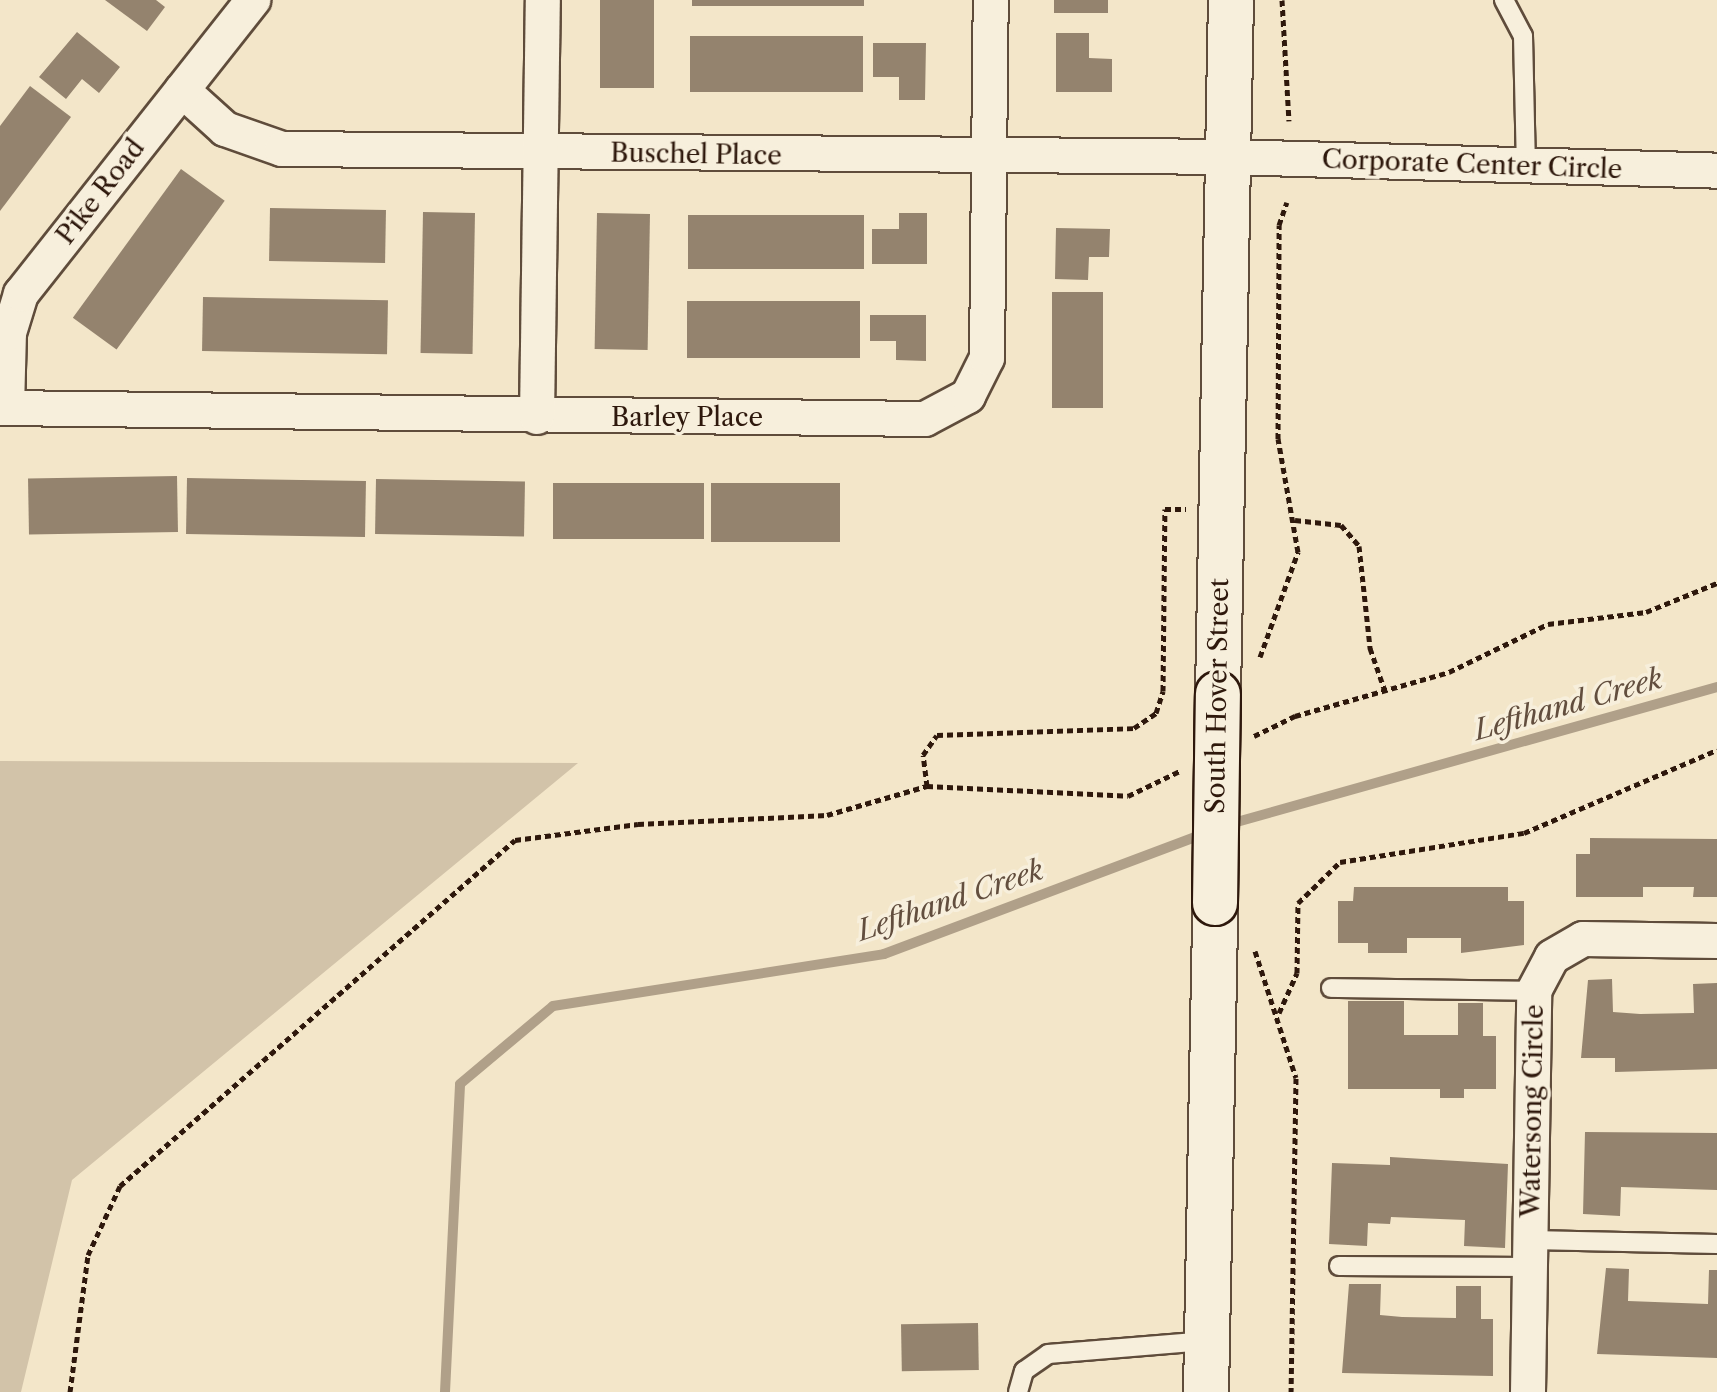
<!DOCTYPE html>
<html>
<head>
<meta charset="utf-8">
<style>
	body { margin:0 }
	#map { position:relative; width:1717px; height:1392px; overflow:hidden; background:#f3e6c9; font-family:"Libre Caslon Text",serif }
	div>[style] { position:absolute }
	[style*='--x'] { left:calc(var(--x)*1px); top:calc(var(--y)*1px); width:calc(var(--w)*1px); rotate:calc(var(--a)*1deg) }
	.green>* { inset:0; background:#d2c3a9 }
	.stream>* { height:10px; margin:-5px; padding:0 5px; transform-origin:5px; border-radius:5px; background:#b0a089 }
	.building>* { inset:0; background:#94836e; transform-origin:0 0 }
	.path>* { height:5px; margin-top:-2.5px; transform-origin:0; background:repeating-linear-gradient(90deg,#2e180c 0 6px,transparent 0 10px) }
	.roads { filter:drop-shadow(2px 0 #5f4c3b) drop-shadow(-2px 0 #5f4c3b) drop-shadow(0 2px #5f4c3b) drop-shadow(0 -2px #5f4c3b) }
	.lane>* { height:18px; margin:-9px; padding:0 9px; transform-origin:9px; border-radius:9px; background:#f7efdc }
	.street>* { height:34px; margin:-17px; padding:0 17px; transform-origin:17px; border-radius:17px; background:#f7efdc }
	.secondary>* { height:44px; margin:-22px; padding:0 22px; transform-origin:22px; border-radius:22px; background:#f7efdc }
	.bridges { filter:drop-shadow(2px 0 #2e180c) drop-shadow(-2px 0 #2e180c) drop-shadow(0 2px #2e180c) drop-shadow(0 -2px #2e180c) }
	.secondary-bridge>* { height:44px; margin:-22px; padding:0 22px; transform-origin:22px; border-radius:22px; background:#f7efdc }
	span { translate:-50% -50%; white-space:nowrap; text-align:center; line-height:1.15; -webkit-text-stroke:7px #f7efdc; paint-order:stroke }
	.street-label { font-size:26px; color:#2e180c }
	.water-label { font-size:28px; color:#624e3e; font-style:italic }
</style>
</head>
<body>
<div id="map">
	<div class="green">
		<i style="clip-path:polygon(0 761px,578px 763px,72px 1180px,21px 1392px,0 1392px)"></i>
	</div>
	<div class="stream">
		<i style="--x:1226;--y:825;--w:510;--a:-15.7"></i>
		<i style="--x:445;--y:1392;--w:308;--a:-87.2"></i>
		<i style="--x:460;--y:1084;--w:121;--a:-40"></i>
		<i style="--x:553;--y:1006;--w:335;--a:-8.9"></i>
		<i style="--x:884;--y:954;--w:341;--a:-20.6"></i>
	</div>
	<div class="building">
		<i style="clip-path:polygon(105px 0,156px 0,165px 7px,147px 31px)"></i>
		<i style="left:600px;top:0;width:54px;height:88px"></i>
		<i style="left:692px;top:0;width:172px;height:6px"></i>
		<i style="left:1054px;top:0;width:54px;height:13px"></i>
		<i style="clip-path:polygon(77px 32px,120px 67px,99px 93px,82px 79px,66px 99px,39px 77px)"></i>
		<i style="clip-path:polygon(1056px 33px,1089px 33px,1089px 58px,1112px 59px,1112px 92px,1056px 92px)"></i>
		<i style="left:690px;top:36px;width:173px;height:56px"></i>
		<i style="clip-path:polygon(873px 43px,926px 43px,925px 100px,899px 100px,899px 77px,873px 77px)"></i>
		<i style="clip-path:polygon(30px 86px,71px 117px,0 211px,0 126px)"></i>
		<i style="left:181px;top:169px;width:54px;height:184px;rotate:36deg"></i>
		<i style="left:270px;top:208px;width:116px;height:53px;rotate:1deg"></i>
		<i style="left:423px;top:212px;width:52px;height:141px;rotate:1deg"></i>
		<i style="left:597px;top:213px;width:53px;height:136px;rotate:1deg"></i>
		<i style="clip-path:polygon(899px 213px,927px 213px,927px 264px,872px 264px,872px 229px,899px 229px)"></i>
		<i style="left:688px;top:215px;width:176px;height:54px"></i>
		<i style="clip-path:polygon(1056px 228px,1110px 229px,1109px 257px,1089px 257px,1088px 280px,1055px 279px)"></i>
		<i style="left:1052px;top:292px;width:51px;height:116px"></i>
		<i style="left:203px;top:297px;width:185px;height:54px;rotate:1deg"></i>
		<i style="left:687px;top:301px;width:173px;height:57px"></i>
		<i style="clip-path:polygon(870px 315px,926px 315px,926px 361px,896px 360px,896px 341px,870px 341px)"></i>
		<i style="left:177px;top:476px;width:56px;height:149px;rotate:89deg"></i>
		<i style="left:187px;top:478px;width:179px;height:56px;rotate:1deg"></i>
		<i style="left:376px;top:479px;width:149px;height:55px;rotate:1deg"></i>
		<i style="left:553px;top:483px;width:151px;height:56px"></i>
		<i style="left:711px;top:483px;width:129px;height:59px"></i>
		<i style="clip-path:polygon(1590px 838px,1717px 839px,1717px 897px,1693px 897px,1694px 887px,1643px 887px,1643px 897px,1576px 897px,1576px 854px,1590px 854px)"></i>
		<i style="clip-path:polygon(1354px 887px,1508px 887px,1508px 901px,1524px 901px,1524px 945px,1461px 953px,1461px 938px,1407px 938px,1407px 953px,1368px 953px,1368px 943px,1338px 943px,1338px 901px,1353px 901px)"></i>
		<i style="clip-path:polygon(1612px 979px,1613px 1012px,1640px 1014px,1694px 1013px,1693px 984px,1717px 983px,1717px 1069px,1615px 1072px,1615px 1058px,1581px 1058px,1588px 980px)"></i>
		<i style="clip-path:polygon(1348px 1001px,1404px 1001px,1404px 1035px,1458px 1035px,1458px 1003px,1483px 1003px,1483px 1036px,1496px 1036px,1496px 1089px,1464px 1089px,1464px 1098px,1440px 1098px,1440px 1089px,1348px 1089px)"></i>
		<i style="clip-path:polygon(1585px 1132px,1717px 1133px,1717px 1190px,1621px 1187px,1620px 1216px,1583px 1214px)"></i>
		<i style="clip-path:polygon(1390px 1157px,1508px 1164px,1505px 1248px,1464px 1246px,1465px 1220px,1391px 1217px,1390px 1224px,1368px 1223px,1367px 1246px,1329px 1244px,1332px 1163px,1390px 1165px)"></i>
		<i style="clip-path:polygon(1606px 1268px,1629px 1269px,1628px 1301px,1708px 1304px,1709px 1270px,1717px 1270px,1717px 1358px,1597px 1354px)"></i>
		<i style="clip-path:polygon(1349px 1284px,1381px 1284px,1380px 1315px,1402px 1317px,1456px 1318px,1456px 1286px,1481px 1286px,1481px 1319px,1493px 1319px,1493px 1376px,1342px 1373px)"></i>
		<i style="left:978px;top:1323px;width:47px;height:77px;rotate:89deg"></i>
	</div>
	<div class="path">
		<i style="--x:1282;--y:0;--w:121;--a:86.7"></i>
		<i style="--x:1295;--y:520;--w:46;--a:6.2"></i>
		<i style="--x:1341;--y:525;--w:28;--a:49"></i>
		<i style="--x:1359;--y:546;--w:103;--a:83.8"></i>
		<i style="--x:1370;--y:648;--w:46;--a:70.8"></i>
		<i style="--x:1260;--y:657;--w:112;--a:-70.1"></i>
		<i style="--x:1298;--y:552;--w:115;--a:-100"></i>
		<i style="--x:1278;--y:439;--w:214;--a:-89.7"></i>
		<i style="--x:1279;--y:225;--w:24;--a:-71"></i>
		<i style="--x:1254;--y:736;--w:46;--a:-26"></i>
		<i style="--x:1295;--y:716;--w:160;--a:-15.9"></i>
		<i style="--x:1449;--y:672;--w:110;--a:-25.9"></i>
		<i style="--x:1548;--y:624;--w:99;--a:-7"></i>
		<i style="--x:1646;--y:612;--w:77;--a:-22.2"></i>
		<i style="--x:927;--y:786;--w:31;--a:-97"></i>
		<i style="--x:923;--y:755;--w:24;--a:-55"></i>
		<i style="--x:937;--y:735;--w:197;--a:-2"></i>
		<i style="--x:1134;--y:728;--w:27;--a:-34"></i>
		<i style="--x:1156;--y:713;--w:23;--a:-72"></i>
		<i style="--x:1163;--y:691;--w:182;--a:-89.4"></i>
		<i style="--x:1165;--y:509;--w:21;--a:0"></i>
		<i style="--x:1255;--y:951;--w:133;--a:72.1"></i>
		<i style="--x:1296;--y:1078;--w:314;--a:90.9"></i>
		<i style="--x:1279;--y:1013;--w:44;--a:-65.8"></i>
		<i style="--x:1297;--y:973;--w:70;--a:-89.2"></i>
		<i style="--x:1298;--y:903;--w:59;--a:-44.3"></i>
		<i style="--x:1340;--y:862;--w:186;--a:-9"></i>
		<i style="--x:1524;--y:833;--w:210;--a:-23.3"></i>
		<i style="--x:70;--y:1392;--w:138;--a:-82.5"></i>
		<i style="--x:88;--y:1255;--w:76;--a:-65.1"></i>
		<i style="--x:120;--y:1186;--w:525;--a:-41.22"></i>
		<i style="--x:515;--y:840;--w:124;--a:-7.4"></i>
		<i style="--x:638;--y:824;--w:189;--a:-2.7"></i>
		<i style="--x:827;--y:815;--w:104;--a:-16.2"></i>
		<i style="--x:927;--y:786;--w:201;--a:2.8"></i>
		<i style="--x:1128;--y:796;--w:58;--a:-25.7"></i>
	</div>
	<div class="roads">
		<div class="lane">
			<i style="--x:1504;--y:0;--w:41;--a:62.2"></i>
			<i style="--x:1523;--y:36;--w:131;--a:88.7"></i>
			<i style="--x:1331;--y:988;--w:203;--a:0.8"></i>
			<i style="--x:1531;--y:1240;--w:186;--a:1.2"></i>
			<i style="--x:1339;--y:1266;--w:191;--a:0.3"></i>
			<i style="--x:1018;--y:1392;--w:22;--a:-74"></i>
			<i style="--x:1024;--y:1371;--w:29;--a:-35"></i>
			<i style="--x:1048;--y:1354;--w:160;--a:-4.7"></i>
		</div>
		<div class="street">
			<i style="--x:182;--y:90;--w:58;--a:42.2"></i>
			<i style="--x:225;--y:129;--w:60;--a:19.3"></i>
			<i style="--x:282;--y:149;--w:946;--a:0.48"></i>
			<i style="--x:1228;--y:157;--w:489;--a:1.6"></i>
			<i style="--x:0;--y:408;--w:925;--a:0.68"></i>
			<i style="--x:925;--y:419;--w:49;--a:-28.1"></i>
			<i style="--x:968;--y:396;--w:42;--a:-63.4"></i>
			<i style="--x:987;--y:358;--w:358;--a:-89.4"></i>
			<i style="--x:7;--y:408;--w:75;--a:-88.5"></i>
			<i style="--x:9;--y:333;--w:41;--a:-72.9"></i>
			<i style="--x:21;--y:294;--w:375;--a:-51.7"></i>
			<i style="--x:537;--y:417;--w:417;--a:-89.2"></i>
			<i style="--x:1528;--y:1392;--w:401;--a:-89.1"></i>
			<i style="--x:1534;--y:991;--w:38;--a:-62"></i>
			<i style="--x:1552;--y:957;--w:36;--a:-30"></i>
			<i style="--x:1583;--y:939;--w:134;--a:0.9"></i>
		</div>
		<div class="secondary">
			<i style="--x:1218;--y:694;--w:694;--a:-88.93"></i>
			<i style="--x:1206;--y:1392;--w:489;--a:-88.9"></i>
		</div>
	</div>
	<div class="bridges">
		<div class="secondary-bridge">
			<i style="--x:1215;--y:903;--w:209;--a:-89.2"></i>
		</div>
	</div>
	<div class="street-label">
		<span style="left:696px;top:155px;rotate:1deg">Buschel Place</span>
		<span style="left:1472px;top:165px;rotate:2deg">Corporate Center Circle</span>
		<span style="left:101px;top:192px;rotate:-52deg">Pike Road</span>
		<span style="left:687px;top:418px">Barley Place</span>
		<span style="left:1218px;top:696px;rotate:-89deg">South Hover Street</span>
		<span style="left:1533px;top:1111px;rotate:-89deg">Watersong Circle</span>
	</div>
	<div class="water-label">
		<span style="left:1568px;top:704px;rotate:-16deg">Lefthand Creek</span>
		<span style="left:950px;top:900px;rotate:-19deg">Lefthand Creek</span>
	</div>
</div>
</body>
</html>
